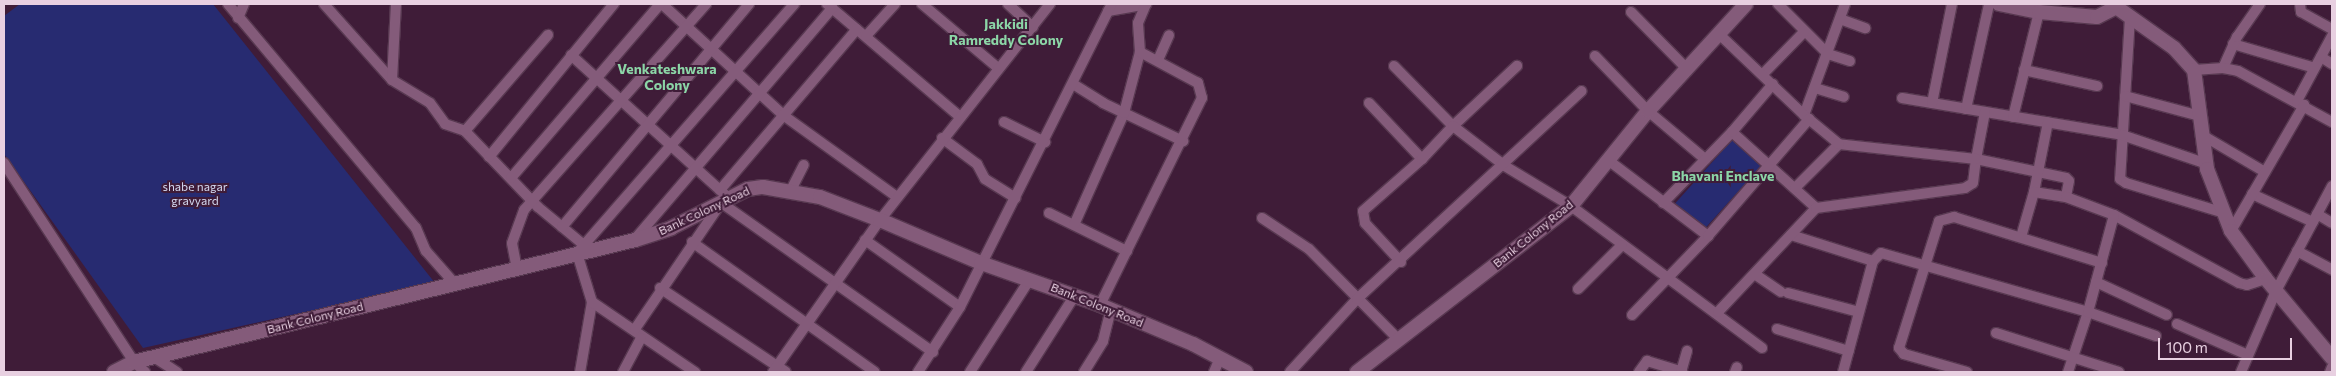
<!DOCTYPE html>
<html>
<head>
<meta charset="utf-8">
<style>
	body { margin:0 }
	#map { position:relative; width:2336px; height:376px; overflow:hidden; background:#3f1c38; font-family:Commissioner,sans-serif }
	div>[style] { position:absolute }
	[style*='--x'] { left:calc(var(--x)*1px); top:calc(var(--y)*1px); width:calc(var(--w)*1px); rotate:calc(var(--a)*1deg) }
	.green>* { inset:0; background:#272b71; transform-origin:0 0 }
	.roads { filter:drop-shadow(1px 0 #583951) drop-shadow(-1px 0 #583951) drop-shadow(0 1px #583951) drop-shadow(0 -1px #583951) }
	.minor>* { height:10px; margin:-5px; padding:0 5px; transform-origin:5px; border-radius:5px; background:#845b7a }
	.tertiary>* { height:14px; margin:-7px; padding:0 7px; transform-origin:7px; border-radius:7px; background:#845b7a }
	span { translate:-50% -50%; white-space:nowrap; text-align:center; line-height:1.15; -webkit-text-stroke:4px #3f1c38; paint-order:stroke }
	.park-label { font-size:12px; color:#d4daf1 }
	.street-label { font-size:12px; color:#e8d0e1 }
	.neighbourhood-label { font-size:14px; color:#8cd6a7; font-weight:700 }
	.frame { position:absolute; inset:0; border:5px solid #e8d0e1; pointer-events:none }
	.scale { position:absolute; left:2158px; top:338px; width:134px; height:22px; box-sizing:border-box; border:2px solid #e8d0e1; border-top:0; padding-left:6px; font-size:15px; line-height:18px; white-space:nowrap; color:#e8d0e1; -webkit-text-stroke:4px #3f1c38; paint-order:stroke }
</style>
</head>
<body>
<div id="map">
	<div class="green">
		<i style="clip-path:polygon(20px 4px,213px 4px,435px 283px,143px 348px,4px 154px,4px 16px)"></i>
		<i style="left:1733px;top:139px;width:39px;height:89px;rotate:42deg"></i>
	</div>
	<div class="roads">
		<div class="minor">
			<i style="--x:228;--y:4;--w:292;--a:50"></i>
			<i style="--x:416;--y:228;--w:25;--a:67"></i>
			<i style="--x:426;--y:251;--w:44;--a:48.7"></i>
			<i style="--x:324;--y:4;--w:102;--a:48.2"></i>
			<i style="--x:392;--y:80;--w:44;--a:31.2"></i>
			<i style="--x:430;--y:103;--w:26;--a:54"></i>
			<i style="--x:445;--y:124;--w:21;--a:19"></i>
			<i style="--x:465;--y:131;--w:105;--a:46.2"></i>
			<i style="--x:538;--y:207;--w:60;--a:39.6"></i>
			<i style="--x:584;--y:245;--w:11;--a:131"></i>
			<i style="--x:577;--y:253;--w:51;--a:73"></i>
			<i style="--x:592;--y:302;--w:71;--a:99.7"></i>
			<i style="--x:662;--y:4;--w:164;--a:42.5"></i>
			<i style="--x:783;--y:115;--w:140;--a:35.7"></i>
			<i style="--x:827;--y:4;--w:173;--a:40.3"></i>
			<i style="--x:922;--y:4;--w:99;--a:40.1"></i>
			<i style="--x:1008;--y:4;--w:34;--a:43"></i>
			<i style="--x:1778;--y:4;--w:71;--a:45"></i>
			<i style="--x:1828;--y:54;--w:23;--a:18"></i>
			<i style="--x:2300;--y:4;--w:8;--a:83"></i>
			<i style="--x:2301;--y:12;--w:35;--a:29"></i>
			<i style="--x:1108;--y:11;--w:39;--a:-10"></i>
			<i style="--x:1631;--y:12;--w:80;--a:45.5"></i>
			<i style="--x:2130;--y:17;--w:162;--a:93.5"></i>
			<i style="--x:2120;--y:179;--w:7;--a:34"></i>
			<i style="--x:2126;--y:183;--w:102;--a:17"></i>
			<i style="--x:238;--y:18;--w:15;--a:-67"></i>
			<i style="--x:1840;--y:19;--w:27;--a:20"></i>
			<i style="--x:866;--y:36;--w:43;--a:-47.8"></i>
			<i style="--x:2233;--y:44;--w:85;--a:16.3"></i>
			<i style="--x:571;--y:55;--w:215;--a:42.2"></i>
			<i style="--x:1595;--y:56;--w:76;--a:46.1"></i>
			<i style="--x:1648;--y:111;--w:75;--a:40.1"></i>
			<i style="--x:2321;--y:57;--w:13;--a:32"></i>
			<i style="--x:1158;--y:60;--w:27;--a:-66"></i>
			<i style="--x:1394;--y:66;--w:84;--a:45.5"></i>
			<i style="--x:1453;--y:126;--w:88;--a:-43.2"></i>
			<i style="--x:2223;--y:68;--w:34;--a:-66"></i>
			<i style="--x:2237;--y:37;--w:40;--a:-55.1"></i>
			<i style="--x:2024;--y:70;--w:75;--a:12.4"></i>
			<i style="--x:2194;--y:70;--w:29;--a:-4"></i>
			<i style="--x:2223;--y:68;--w:15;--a:11"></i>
			<i style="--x:2238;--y:71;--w:107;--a:28.5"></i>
			<i style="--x:1763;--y:74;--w:59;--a:-45.7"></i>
			<i style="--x:392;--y:80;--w:76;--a:-87"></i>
			<i style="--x:1073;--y:84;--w:36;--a:32"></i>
			<i style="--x:1103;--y:103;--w:89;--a:25.4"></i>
			<i style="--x:1815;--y:88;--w:30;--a:17"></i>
			<i style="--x:2125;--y:96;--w:78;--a:14.9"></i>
			<i style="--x:1902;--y:98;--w:223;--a:9.5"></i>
			<i style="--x:2122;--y:135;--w:90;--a:18.8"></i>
			<i style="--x:2297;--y:101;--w:74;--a:-61.7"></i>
			<i style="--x:1369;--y:103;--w:77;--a:46.6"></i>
			<i style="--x:1932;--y:103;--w:101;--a:-78.6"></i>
			<i style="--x:1966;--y:109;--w:107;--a:-77.6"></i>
			<i style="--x:1985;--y:112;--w:48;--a:100.8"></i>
			<i style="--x:1976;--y:159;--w:92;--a:11.9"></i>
			<i style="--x:2066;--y:178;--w:4;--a:45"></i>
			<i style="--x:2069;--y:181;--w:16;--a:101"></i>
			<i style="--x:1804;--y:115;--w:118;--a:-69.7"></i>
			<i style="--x:2013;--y:117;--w:108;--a:-76.1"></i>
			<i style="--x:1004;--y:122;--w:46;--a:26"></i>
			<i style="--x:465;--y:131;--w:127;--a:-49.2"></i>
			<i style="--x:1732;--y:132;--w:113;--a:42.1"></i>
			<i style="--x:2202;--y:135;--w:73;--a:30.4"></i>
			<i style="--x:942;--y:138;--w:44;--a:36.6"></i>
			<i style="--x:977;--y:164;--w:17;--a:62"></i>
			<i style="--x:985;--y:179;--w:36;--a:32"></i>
			<i style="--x:489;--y:157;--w:198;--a:-50.8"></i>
			<i style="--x:1608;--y:160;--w:126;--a:37.2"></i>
			<i style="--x:4;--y:163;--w:238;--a:56.8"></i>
			<i style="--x:134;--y:362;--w:15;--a:42"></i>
			<i style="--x:511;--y:178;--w:229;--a:-49.4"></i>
			<i style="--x:1795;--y:188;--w:62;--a:-45"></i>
			<i style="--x:720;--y:190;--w:211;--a:-49.6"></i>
			<i style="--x:791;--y:190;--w:28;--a:-63"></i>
			<i style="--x:2034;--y:192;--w:71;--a:-78.7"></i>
			<i style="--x:2252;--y:194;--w:67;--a:24.7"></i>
			<i style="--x:1663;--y:203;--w:99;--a:-45.8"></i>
			<i style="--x:1732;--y:132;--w:63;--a:-49.5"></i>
			<i style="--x:723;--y:204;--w:257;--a:35.2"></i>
			<i style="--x:1049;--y:213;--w:87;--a:26"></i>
			<i style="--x:2317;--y:214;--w:17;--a:31"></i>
			<i style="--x:2114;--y:215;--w:142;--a:28.5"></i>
			<i style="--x:2239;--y:283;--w:8;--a:14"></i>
			<i style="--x:2247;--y:285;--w:20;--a:-18"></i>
			<i style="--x:1262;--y:218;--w:56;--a:33.4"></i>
			<i style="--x:1309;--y:249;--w:127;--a:45.3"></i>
			<i style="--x:1074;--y:225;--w:123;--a:-65.9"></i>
			<i style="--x:1124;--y:113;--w:63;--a:-75.3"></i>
			<i style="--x:1140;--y:52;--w:29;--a:-94"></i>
			<i style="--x:1138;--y:23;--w:21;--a:-67"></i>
			<i style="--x:562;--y:227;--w:291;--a:-50"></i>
			<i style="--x:2231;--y:231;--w:146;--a:-59.9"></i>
			<i style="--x:1791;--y:235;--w:86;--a:17.6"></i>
			<i style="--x:2021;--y:237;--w:47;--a:-73.9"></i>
			<i style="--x:2034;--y:192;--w:32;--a:9"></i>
			<i style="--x:2066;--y:197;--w:51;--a:20.6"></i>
			<i style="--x:2114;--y:215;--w:100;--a:105"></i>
			<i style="--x:2088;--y:312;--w:63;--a:108.4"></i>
			<i style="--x:635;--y:239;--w:304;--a:-49.5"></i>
			<i style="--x:865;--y:240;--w:116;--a:35.2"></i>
			<i style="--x:692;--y:242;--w:224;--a:35.4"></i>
			<i style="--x:584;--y:245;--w:320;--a:-48.9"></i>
			<i style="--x:2297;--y:251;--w:40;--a:28"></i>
			<i style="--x:1401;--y:262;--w:53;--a:-132.7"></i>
			<i style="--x:1365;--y:223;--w:12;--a:-99"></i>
			<i style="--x:1363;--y:211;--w:79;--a:-41.4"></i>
			<i style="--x:1422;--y:159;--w:45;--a:-46.8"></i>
			<i style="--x:1453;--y:126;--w:66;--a:37.6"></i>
			<i style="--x:1505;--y:166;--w:77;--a:31.2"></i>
			<i style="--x:1571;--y:206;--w:238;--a:36.6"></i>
			<i style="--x:517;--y:269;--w:26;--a:-101"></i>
			<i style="--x:512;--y:243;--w:35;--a:-70"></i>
			<i style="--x:524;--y:210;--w:275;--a:-48.5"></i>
			<i style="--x:1756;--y:275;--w:30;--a:34"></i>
			<i style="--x:2096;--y:282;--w:78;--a:24.9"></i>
			<i style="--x:660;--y:288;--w:151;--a:33.7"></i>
			<i style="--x:1578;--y:289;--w:62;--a:-45"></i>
			<i style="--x:1788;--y:293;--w:73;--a:15"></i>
			<i style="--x:592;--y:302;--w:125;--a:34.2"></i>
			<i style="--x:1100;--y:305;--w:231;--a:-63.8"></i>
			<i style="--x:1202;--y:98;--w:16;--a:-105"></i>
			<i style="--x:1198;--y:83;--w:66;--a:-151.9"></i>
			<i style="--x:1718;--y:312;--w:143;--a:-46.7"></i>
			<i style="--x:1816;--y:208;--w:150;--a:-7.6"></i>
			<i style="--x:1965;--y:188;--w:9;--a:-32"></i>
			<i style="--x:1973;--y:183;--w:24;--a:-83"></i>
			<i style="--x:1976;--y:159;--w:138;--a:-173.8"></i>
			<i style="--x:1839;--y:144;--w:45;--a:-140.4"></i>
			<i style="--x:1804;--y:115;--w:116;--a:-136.4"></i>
			<i style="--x:1632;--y:315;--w:110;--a:-46.1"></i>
			<i style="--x:1708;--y:236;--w:155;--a:-49.2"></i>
			<i style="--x:2177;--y:324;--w:77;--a:23.6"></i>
			<i style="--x:635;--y:329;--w:149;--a:-55.7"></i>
			<i style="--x:1777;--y:329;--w:75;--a:17"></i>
			<i style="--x:1996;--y:333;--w:129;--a:17.6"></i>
			<i style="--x:157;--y:359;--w:24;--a:33"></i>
			<i style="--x:623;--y:372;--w:38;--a:-62"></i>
			<i style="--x:773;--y:372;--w:186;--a:-54.9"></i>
			<i style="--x:880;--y:220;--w:275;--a:-51.8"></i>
			<i style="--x:918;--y:372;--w:77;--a:-57.1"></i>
			<i style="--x:960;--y:307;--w:339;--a:-63.4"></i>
			<i style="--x:970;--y:372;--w:111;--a:-57.2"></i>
			<i style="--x:1026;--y:372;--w:91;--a:-57.5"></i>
			<i style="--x:1084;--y:372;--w:36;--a:-58"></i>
			<i style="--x:1103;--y:341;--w:32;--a:-76"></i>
			<i style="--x:1214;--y:372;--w:15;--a:-67"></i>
			<i style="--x:1290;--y:372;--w:99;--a:-47.5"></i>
			<i style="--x:1357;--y:299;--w:306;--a:-42.8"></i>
			<i style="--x:1639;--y:372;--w:14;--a:-54"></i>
			<i style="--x:1647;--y:361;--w:37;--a:17"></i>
			<i style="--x:1681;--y:372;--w:22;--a:-74"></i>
			<i style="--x:1735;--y:372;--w:5;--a:-68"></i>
			<i style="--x:1843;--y:372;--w:115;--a:-74.9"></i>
			<i style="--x:1873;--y:261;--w:11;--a:-45"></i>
			<i style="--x:1881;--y:253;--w:215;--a:15.9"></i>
			<i style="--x:2088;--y:312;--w:72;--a:19.4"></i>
			<i style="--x:1967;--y:372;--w:66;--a:-164.1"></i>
			<i style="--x:1904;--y:354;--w:8;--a:-130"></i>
			<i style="--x:1899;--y:348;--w:133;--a:-72.5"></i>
			<i style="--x:1939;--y:221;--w:16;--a:-15"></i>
			<i style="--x:1954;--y:217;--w:155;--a:17.3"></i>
			<i style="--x:2241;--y:372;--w:88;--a:-66.6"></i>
			<i style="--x:2276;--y:291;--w:119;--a:-61.9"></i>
			<i style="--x:2330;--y:372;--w:5;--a:-68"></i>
		</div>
		<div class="tertiary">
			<i style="--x:1999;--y:4;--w:41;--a:11.3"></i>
			<i style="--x:2039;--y:12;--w:58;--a:4.9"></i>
			<i style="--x:2097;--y:17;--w:22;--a:-27"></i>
			<i style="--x:2112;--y:4;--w:76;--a:35.4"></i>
			<i style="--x:2174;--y:48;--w:30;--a:48"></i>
			<i style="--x:2194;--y:70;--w:100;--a:82.5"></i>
			<i style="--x:2207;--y:169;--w:66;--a:68.8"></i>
			<i style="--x:2231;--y:231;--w:59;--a:53.9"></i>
			<i style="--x:2266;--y:279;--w:103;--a:50.1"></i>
			<i style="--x:114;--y:372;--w:22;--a:-27"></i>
			<i style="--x:134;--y:362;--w:516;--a:-13.69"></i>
			<i style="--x:635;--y:240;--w:38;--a:-18"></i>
			<i style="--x:671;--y:228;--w:86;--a:-26.9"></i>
			<i style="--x:748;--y:189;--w:15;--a:-8"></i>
			<i style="--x:763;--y:187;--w:58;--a:10"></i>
			<i style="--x:820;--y:197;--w:64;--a:21"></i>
			<i style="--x:880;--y:220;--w:110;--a:23.1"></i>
			<i style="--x:981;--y:263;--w:126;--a:19.4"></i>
			<i style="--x:1100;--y:305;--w:101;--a:22.8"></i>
			<i style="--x:1193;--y:344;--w:60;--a:27.8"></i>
			<i style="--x:1357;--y:372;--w:271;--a:-37.8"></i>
			<i style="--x:1571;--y:206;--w:122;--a:-51"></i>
			<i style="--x:1648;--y:111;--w:145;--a:-47.5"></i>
		</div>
	</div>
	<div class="park-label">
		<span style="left:195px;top:194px">shabe nagar<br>gravyard</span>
	</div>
	<div class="street-label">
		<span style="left:704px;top:211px;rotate:-25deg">Bank Colony Road</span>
		<span style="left:1533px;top:234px;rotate:-39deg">Bank Colony Road</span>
		<span style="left:1097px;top:305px;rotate:22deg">Bank Colony Road</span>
		<span style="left:315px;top:318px;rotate:-14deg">Bank Colony Road</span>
	</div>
	<div class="neighbourhood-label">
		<span style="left:1006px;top:32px">Jakkidi<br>Ramreddy Colony</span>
		<span style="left:667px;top:77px">Venkateshwara<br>Colony</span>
		<span style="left:1723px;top:176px">Bhavani Enclave</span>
	</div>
	<div class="frame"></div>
	<div class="scale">100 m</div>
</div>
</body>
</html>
